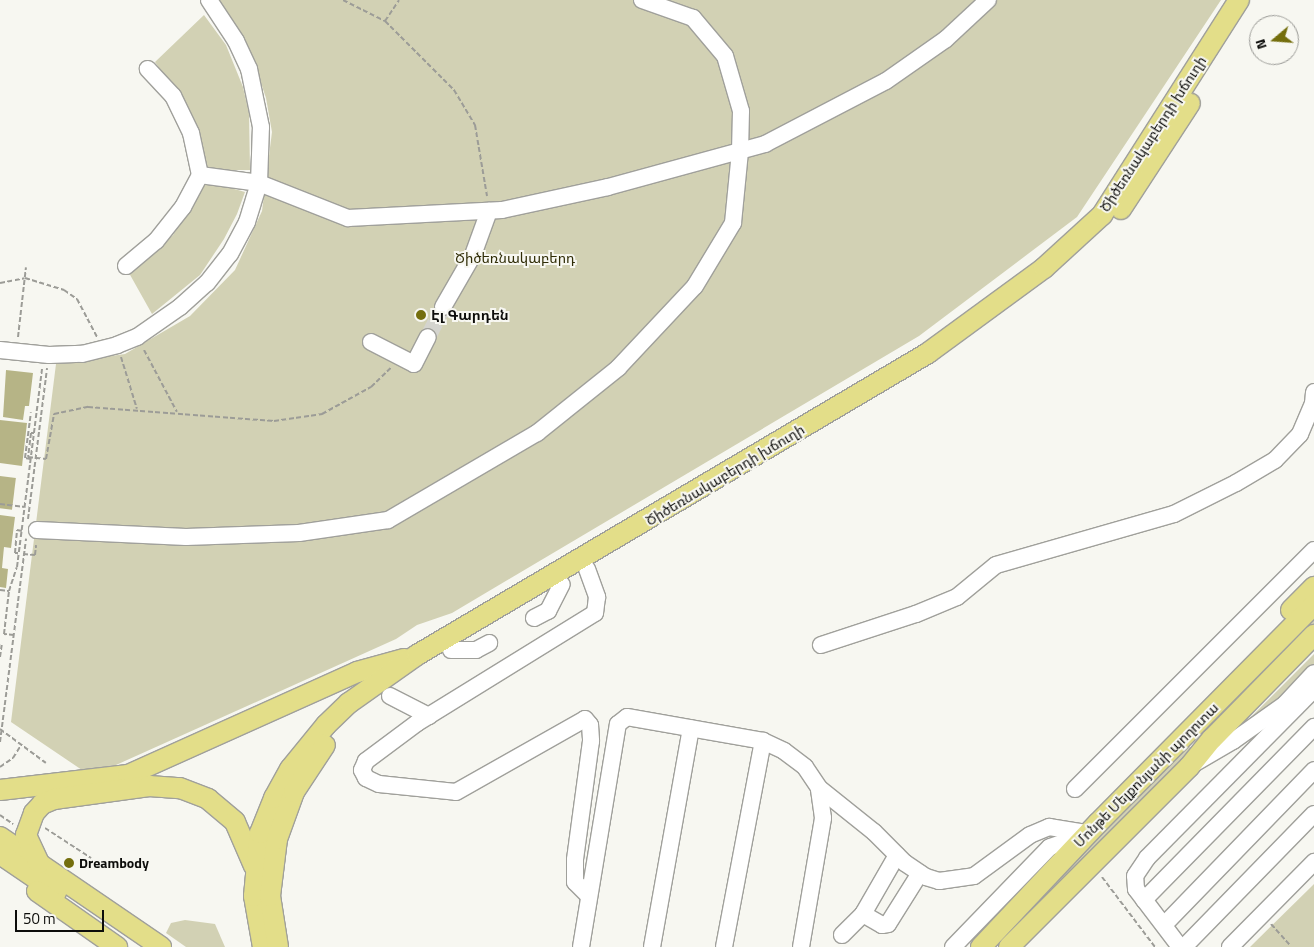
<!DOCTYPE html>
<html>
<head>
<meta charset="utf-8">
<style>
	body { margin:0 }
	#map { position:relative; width:1314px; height:947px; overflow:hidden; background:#f7f7f1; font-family:"Titillium Web","Noto Sans Armenian",sans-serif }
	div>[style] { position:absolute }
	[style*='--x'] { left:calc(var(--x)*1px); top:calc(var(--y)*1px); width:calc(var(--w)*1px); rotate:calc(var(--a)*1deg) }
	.green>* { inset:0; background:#d2d1b4 }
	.water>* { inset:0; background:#b6b486; transform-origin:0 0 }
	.minor-tunnel>* { height:16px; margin-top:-8px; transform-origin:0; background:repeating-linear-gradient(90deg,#d4d4ce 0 16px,transparent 0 24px) }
	.path>* { height:2px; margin-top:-1px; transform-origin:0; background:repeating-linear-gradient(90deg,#9c9c97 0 5px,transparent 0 7.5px) }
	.roads { filter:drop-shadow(1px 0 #a0a09b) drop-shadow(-1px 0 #a0a09b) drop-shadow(0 1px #a0a09b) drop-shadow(0 -1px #a0a09b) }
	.minor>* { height:16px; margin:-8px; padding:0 8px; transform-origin:8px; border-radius:8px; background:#fff }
	.major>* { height:20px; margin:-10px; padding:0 10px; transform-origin:10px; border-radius:10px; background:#e3de89 }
	.dots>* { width:14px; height:14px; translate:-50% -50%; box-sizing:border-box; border:2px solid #f7f7f1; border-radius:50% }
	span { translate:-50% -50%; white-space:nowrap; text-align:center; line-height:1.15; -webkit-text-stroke:4px #f7f7f1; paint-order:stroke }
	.street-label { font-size:14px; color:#0d0d0b }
	.park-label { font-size:14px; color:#302d07 }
	.poi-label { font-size:14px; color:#0d0d0b; font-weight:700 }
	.left { translate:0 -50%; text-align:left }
	.north { position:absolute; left:1249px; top:15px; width:50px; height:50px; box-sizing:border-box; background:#f7f7f1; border:1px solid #999995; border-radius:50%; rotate:252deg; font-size:14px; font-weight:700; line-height:20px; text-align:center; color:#0d0d0b }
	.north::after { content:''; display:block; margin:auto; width:18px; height:22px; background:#746e0d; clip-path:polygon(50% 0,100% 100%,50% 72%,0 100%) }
	.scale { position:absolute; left:15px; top:910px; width:89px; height:22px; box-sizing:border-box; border:2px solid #0d0d0b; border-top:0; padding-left:6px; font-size:15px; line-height:18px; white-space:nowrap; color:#0d0d0b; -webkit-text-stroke:4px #f7f7f1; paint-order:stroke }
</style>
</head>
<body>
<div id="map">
	<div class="green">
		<i style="clip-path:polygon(216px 0,1221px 0,1077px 217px,919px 336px,452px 613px,417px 625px,396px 639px,116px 765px,82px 770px,11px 722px,56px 364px,125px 354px,190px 316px,235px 270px,262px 211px,272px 132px,266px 98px,253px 59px)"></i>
		<i style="clip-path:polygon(204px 15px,226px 45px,243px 87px,249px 113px,250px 170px,208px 170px,191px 115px,155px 62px)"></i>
		<i style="clip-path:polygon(206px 181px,245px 192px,237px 214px,224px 239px,200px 275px,152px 314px,129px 273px,173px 235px)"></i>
		<i style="clip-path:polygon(1314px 616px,1314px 627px,1214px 731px,1208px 725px)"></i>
		<i style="clip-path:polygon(1314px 654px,1314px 664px,1284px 694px,1236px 732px)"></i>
		<i style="clip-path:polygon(1189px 746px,1193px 749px,1152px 795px,1037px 912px,1030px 907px)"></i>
		<i style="clip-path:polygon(1314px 884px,1314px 947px,1250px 947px,1310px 888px)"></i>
		<i style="clip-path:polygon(185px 920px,215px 924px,225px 947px,186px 947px,166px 933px,171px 923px)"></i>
	</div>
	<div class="water">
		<i style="clip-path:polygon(6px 370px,33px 373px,29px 406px,25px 406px,23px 420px,3px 417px)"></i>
		<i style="clip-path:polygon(0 420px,27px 423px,22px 466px,0 463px)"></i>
		<i style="left:0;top:476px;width:16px;height:32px;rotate:7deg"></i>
		<i style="clip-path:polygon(0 515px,15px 517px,11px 548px,4px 547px,2px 568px,8px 569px,6px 588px,0 587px)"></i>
	</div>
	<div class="minor-tunnel">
		<i style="--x:428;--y:337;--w:34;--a:-63"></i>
	</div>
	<div class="path">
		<i style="--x:343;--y:0;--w:47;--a:26.6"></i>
		<i style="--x:385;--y:21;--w:98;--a:45"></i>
		<i style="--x:454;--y:90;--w:41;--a:59"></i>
		<i style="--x:475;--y:125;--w:72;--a:80.4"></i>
		<i style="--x:385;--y:21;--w:25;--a:-56"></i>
		<i style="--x:0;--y:283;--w:25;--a:-11"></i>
		<i style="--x:25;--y:278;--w:41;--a:17.1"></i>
		<i style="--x:64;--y:290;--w:16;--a:35"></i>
		<i style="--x:77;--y:299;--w:43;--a:62.2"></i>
		<i style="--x:18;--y:337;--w:70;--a:-83.5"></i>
		<i style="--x:144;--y:350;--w:70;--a:62"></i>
		<i style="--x:121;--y:357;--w:54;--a:72.9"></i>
		<i style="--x:34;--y:433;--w:3;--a:180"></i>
		<i style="--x:31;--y:433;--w:24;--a:97"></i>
		<i style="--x:28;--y:457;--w:18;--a:6"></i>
		<i style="--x:46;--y:459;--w:46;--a:-79.9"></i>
		<i style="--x:54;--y:414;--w:35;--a:-12"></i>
		<i style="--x:88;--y:407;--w:187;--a:4.3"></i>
		<i style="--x:274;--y:421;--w:49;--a:-8.3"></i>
		<i style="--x:322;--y:414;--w:56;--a:-28.9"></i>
		<i style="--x:371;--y:387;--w:28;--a:-44"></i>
		<i style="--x:31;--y:459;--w:6;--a:-171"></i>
		<i style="--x:25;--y:458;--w:46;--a:-82.6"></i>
		<i style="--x:0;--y:504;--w:25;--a:7"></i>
		<i style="--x:28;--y:519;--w:152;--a:-82.8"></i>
		<i style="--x:18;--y:553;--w:3;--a:180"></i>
		<i style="--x:15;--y:553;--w:23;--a:-85"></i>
		<i style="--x:17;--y:530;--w:5;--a:11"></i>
		<i style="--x:23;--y:554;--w:12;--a:5"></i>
		<i style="--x:35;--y:555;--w:10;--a:-84"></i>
		<i style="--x:0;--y:590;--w:9;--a:6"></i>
		<i style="--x:14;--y:635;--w:10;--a:-174"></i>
		<i style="--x:4;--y:634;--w:43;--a:-83.4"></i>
		<i style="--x:9;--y:591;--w:25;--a:-72"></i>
		<i style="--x:17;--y:567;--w:200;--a:-82.8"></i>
		<i style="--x:0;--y:657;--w:15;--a:-82"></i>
		<i style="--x:0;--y:729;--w:57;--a:36.5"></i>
		<i style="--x:0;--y:742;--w:205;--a:-82.7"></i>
		<i style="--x:0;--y:767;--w:16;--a:-35"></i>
		<i style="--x:13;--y:758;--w:15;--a:-58"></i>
		<i style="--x:0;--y:815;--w:16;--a:35"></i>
		<i style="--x:45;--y:828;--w:55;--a:33.1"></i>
		<i style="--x:1102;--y:877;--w:88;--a:52.9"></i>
		<i style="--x:1271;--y:924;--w:28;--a:48"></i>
	</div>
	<div class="roads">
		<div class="minor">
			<i style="--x:200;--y:175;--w:60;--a:7.7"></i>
			<i style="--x:259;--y:183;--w:96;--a:21.5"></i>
			<i style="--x:348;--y:218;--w:154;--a:-3"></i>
			<i style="--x:502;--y:210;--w:108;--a:-12.2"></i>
			<i style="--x:608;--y:187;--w:163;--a:-15.3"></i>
			<i style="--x:765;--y:144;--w:136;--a:-27.5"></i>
			<i style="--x:886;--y:81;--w:73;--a:-35"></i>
			<i style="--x:946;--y:39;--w:57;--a:-42.9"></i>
			<i style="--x:126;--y:266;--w:39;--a:-40"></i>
			<i style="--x:156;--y:241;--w:43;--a:-51.5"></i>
			<i style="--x:183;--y:207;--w:36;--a:-62"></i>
			<i style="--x:200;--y:175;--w:43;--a:-102.1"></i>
			<i style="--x:191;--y:133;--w:41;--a:-115.9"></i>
			<i style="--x:173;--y:96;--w:37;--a:-133"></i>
			<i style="--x:443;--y:307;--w:60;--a:-60"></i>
			<i style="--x:473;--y:255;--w:47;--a:-70"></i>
			<i style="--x:371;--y:342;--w:48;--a:27.1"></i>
			<i style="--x:414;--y:364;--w:30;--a:-63"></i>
			<i style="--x:0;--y:350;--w:49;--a:5.8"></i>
			<i style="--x:49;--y:355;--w:33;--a:-2"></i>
			<i style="--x:82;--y:354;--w:36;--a:-14"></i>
			<i style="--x:117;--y:345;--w:22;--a:-22"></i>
			<i style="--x:137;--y:337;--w:52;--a:-34.9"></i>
			<i style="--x:180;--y:307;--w:36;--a:-42"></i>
			<i style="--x:207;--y:283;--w:37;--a:-52"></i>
			<i style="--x:230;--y:254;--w:36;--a:-62"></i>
			<i style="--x:247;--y:222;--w:41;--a:-72.9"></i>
			<i style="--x:259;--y:183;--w:56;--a:-88"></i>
			<i style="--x:261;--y:127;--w:59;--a:-101.7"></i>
			<i style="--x:249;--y:69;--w:31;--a:-115"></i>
			<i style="--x:236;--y:41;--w:49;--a:-123.4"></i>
			<i style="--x:37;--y:530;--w:149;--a:2.7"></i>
			<i style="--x:186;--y:537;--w:113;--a:-2"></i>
			<i style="--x:299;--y:533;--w:90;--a:-8.3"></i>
			<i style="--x:388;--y:520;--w:173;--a:-30.3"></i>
			<i style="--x:537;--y:433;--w:104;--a:-38.7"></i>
			<i style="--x:618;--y:368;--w:112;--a:-46.8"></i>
			<i style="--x:695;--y:286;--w:74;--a:-58.9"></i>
			<i style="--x:733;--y:223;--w:71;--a:-84.4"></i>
			<i style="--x:740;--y:152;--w:41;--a:-88.6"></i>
			<i style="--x:741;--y:111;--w:57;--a:-106.2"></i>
			<i style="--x:725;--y:56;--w:50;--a:-130.1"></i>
			<i style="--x:693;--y:18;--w:54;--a:-160.6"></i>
			<i style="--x:587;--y:569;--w:30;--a:70"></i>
			<i style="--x:597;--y:597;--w:16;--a:97"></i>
			<i style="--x:595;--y:613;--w:209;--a:148.3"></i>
			<i style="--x:417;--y:723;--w:64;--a:143.3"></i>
			<i style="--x:366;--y:761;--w:10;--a:114"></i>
			<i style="--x:362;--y:770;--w:9;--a:63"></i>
			<i style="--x:366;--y:778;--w:14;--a:25"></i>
			<i style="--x:379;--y:784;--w:77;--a:5.9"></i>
			<i style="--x:456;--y:792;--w:148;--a:-29.5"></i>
			<i style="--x:585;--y:719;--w:8;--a:50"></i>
			<i style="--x:590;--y:725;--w:16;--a:86"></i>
			<i style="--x:591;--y:741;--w:120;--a:97.7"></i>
			<i style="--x:575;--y:860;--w:22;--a:90"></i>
			<i style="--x:575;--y:882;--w:18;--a:45"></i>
			<i style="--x:534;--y:618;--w:16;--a:-27"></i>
			<i style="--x:548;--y:611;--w:30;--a:-63"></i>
			<i style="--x:821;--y:645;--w:100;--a:-18.1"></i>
			<i style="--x:916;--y:614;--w:44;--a:-22.5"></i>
			<i style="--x:957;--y:597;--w:50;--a:-39.4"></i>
			<i style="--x:996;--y:565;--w:185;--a:-16"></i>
			<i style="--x:1174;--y:514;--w:69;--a:-26.6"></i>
			<i style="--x:1236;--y:483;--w:45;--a:-30.5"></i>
			<i style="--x:1275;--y:460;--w:36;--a:-46"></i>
			<i style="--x:1300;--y:434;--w:33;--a:-67"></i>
			<i style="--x:1313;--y:404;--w:12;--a:-85"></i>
			<i style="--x:451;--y:650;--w:25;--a:0"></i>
			<i style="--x:476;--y:650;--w:15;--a:-28"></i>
			<i style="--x:390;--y:696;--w:44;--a:27.1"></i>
			<i style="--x:1195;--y:763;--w:44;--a:-30.1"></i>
			<i style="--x:1233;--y:741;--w:64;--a:-35.4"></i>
			<i style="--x:1285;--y:704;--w:42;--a:-46.9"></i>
			<i style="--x:1075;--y:789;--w:338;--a:-45"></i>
			<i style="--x:1144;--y:900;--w:243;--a:-45.5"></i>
			<i style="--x:863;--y:914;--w:22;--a:30"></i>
			<i style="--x:882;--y:925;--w:6;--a:-9"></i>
			<i style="--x:888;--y:924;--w:60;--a:-57.9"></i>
			<i style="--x:1164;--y:925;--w:216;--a:-45.9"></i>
			<i style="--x:842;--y:935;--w:30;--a:-45"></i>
			<i style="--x:863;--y:914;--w:68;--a:-60"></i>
			<i style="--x:581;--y:947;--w:226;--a:-80.6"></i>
			<i style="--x:618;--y:724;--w:11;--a:-38"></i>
			<i style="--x:627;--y:717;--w:138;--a:10"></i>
			<i style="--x:763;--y:741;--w:23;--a:25"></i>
			<i style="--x:784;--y:751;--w:26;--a:37"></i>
			<i style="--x:805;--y:767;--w:25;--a:56"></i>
			<i style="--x:819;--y:788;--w:70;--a:38.7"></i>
			<i style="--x:874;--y:832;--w:44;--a:45"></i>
			<i style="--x:905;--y:863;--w:25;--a:34"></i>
			<i style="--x:926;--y:877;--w:14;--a:17"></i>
			<i style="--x:939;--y:881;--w:35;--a:-8"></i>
			<i style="--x:974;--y:876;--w:69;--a:-36.2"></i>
			<i style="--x:1030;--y:835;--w:21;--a:-23"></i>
			<i style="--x:1049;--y:827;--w:39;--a:9"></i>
			<i style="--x:652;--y:947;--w:222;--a:-79.9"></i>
			<i style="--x:724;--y:947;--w:210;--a:-79.3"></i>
			<i style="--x:801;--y:947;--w:131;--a:-80.3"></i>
			<i style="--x:823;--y:818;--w:30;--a:-98"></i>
			<i style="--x:953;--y:947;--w:139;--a:-45.9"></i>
			<i style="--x:1050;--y:847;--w:36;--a:-19"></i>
			<i style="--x:1180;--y:947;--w:73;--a:-127.2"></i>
			<i style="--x:1136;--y:889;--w:13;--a:-94"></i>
			<i style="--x:1135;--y:876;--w:22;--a:-56"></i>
			<i style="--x:1147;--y:858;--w:238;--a:-45.3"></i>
			<i style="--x:1184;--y:947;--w:186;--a:-45.7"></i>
			<i style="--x:1230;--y:947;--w:120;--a:-45.3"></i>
		</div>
		<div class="major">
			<i style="--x:1121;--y:209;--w:126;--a:-56.9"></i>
			<i style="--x:1291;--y:610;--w:33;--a:-45"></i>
			<i style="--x:0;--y:790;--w:129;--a:-6.7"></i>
			<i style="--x:128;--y:775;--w:251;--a:-24.2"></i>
			<i style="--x:357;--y:672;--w:49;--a:-15.5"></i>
			<i style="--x:0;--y:837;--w:195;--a:34.3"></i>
			<i style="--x:0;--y:854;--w:68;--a:34.2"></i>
			<i style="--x:39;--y:863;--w:31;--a:-115"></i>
			<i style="--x:26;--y:835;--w:23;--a:-70"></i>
			<i style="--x:34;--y:813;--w:12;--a:-48"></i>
			<i style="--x:42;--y:804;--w:13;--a:-23"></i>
			<i style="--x:54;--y:799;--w:96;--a:-7.8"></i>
			<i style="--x:149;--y:786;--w:31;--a:4"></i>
			<i style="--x:180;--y:788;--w:30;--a:21"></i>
			<i style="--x:208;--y:799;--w:35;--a:40"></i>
			<i style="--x:235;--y:822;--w:48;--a:66.6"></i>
			<i style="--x:37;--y:891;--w:98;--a:35"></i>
			<i style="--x:263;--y:947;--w:52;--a:-100"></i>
			<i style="--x:254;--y:896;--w:63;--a:-84.6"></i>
			<i style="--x:260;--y:833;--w:38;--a:-68"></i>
			<i style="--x:274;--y:798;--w:33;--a:-61"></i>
			<i style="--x:290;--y:769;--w:57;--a:-50.7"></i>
			<i style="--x:326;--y:725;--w:32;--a:-44"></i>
			<i style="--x:349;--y:703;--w:83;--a:-35.2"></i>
			<i style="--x:417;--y:655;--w:594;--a:-30.58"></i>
			<i style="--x:928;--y:353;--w:144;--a:-36.2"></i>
			<i style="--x:1044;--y:268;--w:79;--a:-42.4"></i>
			<i style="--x:1102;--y:215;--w:255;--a:-57.5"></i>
			<i style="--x:278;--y:947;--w:52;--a:-98.9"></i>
			<i style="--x:270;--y:896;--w:57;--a:-83"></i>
			<i style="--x:277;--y:839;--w:50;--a:-70.1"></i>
			<i style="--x:294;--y:792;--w:56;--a:-56.6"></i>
			<i style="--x:981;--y:947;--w:170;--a:-46.7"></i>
			<i style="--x:1098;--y:823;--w:307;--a:-45.3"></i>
			<i style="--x:1009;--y:947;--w:255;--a:-45"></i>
			<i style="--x:1189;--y:767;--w:36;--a:-51"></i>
			<i style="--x:1212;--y:739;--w:146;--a:-45.6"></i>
		</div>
	</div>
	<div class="dots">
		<i style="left:421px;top:315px;background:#746e0d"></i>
		<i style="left:69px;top:863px;background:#746e0d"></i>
	</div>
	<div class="street-label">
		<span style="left:1153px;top:134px;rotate:-57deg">Ծիծեռնակաբերդի խճուղի</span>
		<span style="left:725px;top:475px;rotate:-31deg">Ծիծեռնակաբերդի խճուղի</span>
		<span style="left:1146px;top:775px;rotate:-45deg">Մոնթե Մելքոնյանի պողոտա</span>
	</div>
	<div class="park-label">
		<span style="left:515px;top:258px">Ծիծեռնակաբերդ</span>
	</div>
	<div class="poi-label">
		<span class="left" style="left:431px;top:315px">Էլ Գարդեն</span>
		<span class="left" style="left:79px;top:863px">Dreambody</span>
	</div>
	<div class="north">N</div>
	<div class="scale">50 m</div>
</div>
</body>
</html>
